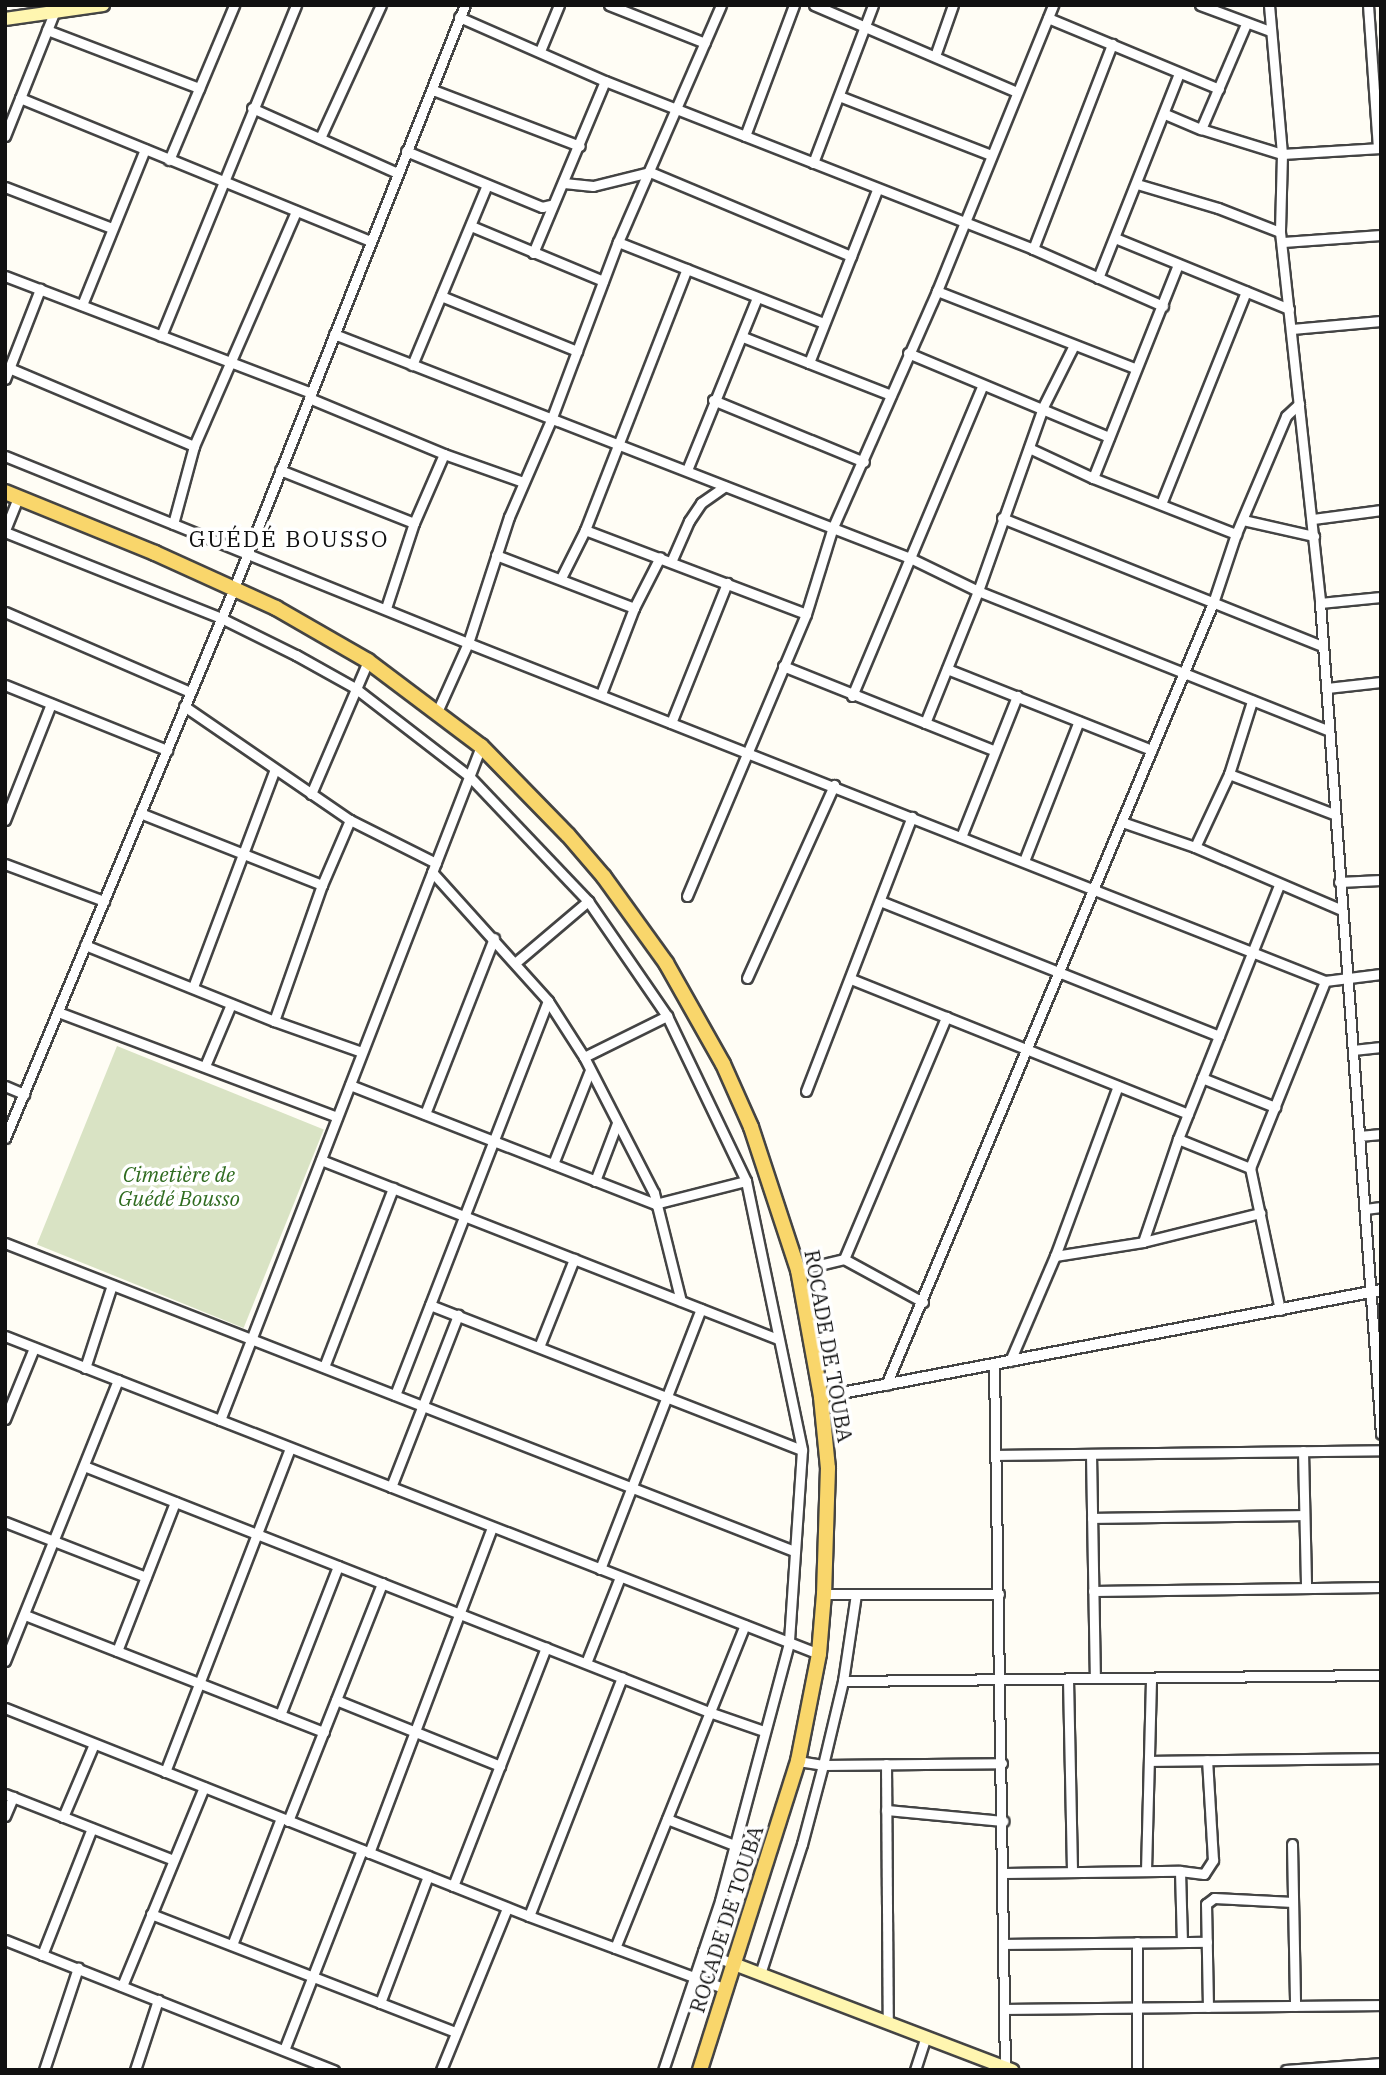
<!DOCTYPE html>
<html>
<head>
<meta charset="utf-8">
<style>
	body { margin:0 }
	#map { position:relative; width:1386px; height:2075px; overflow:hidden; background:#fffdf5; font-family:"IBM Plex Serif",serif }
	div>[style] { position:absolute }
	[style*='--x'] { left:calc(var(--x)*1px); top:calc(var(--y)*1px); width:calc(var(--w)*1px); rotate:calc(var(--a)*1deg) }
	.cemetery>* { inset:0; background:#d9e3c4; transform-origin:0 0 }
	.roads { filter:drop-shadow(2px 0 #444) drop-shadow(-2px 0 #444) drop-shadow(0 2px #444) drop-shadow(0 -2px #444) }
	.minor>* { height:9px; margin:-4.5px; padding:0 4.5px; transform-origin:4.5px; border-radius:4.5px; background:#fff }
	.tertiary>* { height:10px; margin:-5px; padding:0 5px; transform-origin:5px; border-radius:5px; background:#fff }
	.secondary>* { height:12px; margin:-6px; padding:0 6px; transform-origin:6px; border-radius:6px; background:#fff6b0 }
	.primary>* { height:14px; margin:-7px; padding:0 7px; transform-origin:7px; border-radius:7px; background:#f9d66b }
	span { translate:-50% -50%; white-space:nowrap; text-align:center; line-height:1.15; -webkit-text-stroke:7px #fff; paint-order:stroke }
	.park-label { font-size:21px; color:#2f6b1f; font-style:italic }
	.street-label { font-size:21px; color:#111 }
	.neighbourhood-label { font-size:23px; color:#111; letter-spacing:2px }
	.frame { position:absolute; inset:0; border:7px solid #111; pointer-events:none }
</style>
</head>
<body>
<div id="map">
	<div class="cemetery">
		<i style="left:117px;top:1046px;width:223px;height:214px;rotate:22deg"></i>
	</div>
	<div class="roads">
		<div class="minor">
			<i style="--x:609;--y:5;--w:103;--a:21.6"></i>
			<i style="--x:814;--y:5;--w:221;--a:23.2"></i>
			<i style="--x:1200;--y:5;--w:75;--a:20.4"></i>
			<i style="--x:1269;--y:5;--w:150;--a:85"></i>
			<i style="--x:1282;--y:154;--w:78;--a:91.5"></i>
			<i style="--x:1280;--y:232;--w:373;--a:83.8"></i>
			<i style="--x:1320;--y:603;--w:833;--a:85.8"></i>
			<i style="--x:1368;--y:5;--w:143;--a:86"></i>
			<i style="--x:459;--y:17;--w:159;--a:23.7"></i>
			<i style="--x:605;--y:81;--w:460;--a:21.4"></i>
			<i style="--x:1033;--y:249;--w:142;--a:23.7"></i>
			<i style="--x:1048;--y:18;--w:185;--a:22.5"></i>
			<i style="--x:47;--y:30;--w:163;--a:20.9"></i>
			<i style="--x:540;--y:51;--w:50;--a:-67.6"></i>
			<i style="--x:935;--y:56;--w:54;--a:-70.6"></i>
			<i style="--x:433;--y:90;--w:157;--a:20.9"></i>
			<i style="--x:839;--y:96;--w:163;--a:21.2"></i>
			<i style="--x:20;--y:98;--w:378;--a:22.2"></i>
			<i style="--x:252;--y:108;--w:159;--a:24.1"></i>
			<i style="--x:1165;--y:114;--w:39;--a:23"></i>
			<i style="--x:1201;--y:129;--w:85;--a:17.2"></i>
			<i style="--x:1282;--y:154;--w:99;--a:-3.5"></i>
			<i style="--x:1201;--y:129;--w:114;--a:-66.8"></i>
			<i style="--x:5;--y:136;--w:141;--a:-68.3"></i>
			<i style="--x:745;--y:136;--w:140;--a:-69.5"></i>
			<i style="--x:320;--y:138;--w:146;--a:-65.4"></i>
			<i style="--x:406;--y:151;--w:147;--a:22.4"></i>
			<i style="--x:542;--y:207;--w:9;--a:-13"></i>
			<i style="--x:169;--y:160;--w:168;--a:-67.2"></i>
			<i style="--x:813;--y:163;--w:169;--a:-69.2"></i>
			<i style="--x:564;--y:183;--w:29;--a:6"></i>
			<i style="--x:593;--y:186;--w:59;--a:-13.8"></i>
			<i style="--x:650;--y:172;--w:218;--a:22.7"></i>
			<i style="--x:1137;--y:184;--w:84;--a:16.5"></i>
			<i style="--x:1218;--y:208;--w:66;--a:21.2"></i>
			<i style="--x:5;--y:187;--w:115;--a:21"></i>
			<i style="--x:877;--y:190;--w:186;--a:111.5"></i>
			<i style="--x:809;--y:363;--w:88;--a:21.3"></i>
			<i style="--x:471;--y:226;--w:143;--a:22.6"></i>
			<i style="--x:1115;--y:238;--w:188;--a:22.2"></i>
			<i style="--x:618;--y:242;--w:221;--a:21.5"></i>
			<i style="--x:1283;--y:242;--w:98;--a:-4.1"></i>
			<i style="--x:1033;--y:249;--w:220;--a:-68.9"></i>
			<i style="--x:533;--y:253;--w:186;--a:-67.3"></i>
			<i style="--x:5;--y:276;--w:328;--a:20.9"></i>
			<i style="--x:1098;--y:278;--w:220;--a:-68.4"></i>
			<i style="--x:937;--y:291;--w:212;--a:21.3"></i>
			<i style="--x:441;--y:296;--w:147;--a:22"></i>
			<i style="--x:82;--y:305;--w:168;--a:-68"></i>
			<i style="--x:1292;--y:329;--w:89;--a:-5.1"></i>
			<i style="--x:334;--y:334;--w:618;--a:21.25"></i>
			<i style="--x:910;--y:558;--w:76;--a:25.9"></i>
			<i style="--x:978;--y:591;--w:377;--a:21.7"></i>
			<i style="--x:161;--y:336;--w:357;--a:-67.8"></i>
			<i style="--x:743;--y:337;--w:71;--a:21.5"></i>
			<i style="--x:908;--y:353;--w:218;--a:22.7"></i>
			<i style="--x:412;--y:365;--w:195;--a:-67.4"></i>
			<i style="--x:9;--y:368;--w:201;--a:22.9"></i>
			<i style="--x:5;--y:379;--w:97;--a:-68.7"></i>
			<i style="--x:309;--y:398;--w:146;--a:22.5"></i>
			<i style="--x:444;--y:454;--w:84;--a:19.5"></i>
			<i style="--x:713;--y:400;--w:163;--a:22.3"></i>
			<i style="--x:1029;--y:448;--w:71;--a:25.1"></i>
			<i style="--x:1093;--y:478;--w:154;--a:21.4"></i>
			<i style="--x:5;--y:456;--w:499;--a:22"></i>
			<i style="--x:468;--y:643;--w:921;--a:21.52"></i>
			<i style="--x:1325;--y:981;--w:56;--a:-7.1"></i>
			<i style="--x:280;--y:470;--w:144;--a:21.6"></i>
			<i style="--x:687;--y:470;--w:186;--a:-67.9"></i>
			<i style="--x:1093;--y:478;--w:230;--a:-68.3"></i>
			<i style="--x:1161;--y:504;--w:229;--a:-68.2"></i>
			<i style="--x:1002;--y:518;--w:345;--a:21.8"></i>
			<i style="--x:1313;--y:519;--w:69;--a:-7.5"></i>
			<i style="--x:1243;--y:520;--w:73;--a:12.7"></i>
			<i style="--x:173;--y:524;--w:81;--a:-74.9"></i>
			<i style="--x:194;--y:446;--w:256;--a:-66.5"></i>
			<i style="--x:5;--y:530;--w:35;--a:-68"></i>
			<i style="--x:585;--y:530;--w:236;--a:20.8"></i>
			<i style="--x:5;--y:532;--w:232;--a:21.7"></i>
			<i style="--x:221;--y:618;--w:84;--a:26.3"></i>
			<i style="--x:296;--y:655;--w:68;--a:29.2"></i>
			<i style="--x:355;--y:688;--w:144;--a:37.7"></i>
			<i style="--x:469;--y:776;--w:173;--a:46.4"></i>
			<i style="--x:588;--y:901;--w:140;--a:55.5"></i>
			<i style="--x:667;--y:1016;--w:183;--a:64.4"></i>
			<i style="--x:746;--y:1181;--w:275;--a:78.2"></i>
			<i style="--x:802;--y:1450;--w:193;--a:93.9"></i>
			<i style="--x:789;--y:1643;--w:267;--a:105"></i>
			<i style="--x:720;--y:1901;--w:178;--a:108.6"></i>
			<i style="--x:496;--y:555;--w:148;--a:21"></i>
			<i style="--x:671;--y:562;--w:45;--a:-66.3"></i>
			<i style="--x:689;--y:521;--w:22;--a:-56"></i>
			<i style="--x:701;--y:503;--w:29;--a:-35"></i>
			<i style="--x:561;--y:578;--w:54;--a:-63.4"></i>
			<i style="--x:585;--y:530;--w:280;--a:-68.7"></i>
			<i style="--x:1320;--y:603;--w:61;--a:-5.6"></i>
			<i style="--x:386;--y:608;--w:89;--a:-71.8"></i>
			<i style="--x:414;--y:523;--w:75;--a:-66.5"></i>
			<i style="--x:5;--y:612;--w:202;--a:23.4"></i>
			<i style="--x:783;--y:666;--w:228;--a:21.8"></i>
			<i style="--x:947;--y:669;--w:220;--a:21.6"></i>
			<i style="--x:5;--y:685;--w:175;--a:21.9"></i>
			<i style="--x:1327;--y:688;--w:54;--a:-6.3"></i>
			<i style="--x:601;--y:694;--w:92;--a:-69"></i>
			<i style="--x:634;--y:608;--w:57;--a:-63"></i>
			<i style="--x:852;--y:696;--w:336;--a:-67.2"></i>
			<i style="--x:184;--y:706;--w:201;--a:34.5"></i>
			<i style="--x:350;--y:820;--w:96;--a:26.6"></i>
			<i style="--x:437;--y:712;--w:76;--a:-65.8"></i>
			<i style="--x:468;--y:643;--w:133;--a:-72"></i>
			<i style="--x:509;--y:517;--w:106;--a:-66.6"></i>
			<i style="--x:551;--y:420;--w:190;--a:-69.4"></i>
			<i style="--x:618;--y:242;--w:258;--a:-66.5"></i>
			<i style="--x:671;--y:723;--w:151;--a:-68.2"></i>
			<i style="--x:925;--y:723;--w:142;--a:-68.1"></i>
			<i style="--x:978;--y:591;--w:195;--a:-70.5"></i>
			<i style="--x:1043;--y:407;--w:67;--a:-63.4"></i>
			<i style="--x:1229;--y:774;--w:112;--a:20.9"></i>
			<i style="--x:311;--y:794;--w:145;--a:-66.8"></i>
			<i style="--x:140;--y:813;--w:196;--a:21.6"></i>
			<i style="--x:5;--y:820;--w:125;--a:-68.4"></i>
			<i style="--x:1122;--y:822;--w:77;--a:18.9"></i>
			<i style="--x:1195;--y:847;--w:158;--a:23.2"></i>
			<i style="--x:961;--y:837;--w:152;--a:-68.3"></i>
			<i style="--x:1195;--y:847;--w:81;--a:-65"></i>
			<i style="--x:1229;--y:774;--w:77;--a:-72.5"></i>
			<i style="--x:1024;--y:861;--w:150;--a:-68.6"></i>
			<i style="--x:5;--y:864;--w:106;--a:20.5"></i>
			<i style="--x:432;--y:872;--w:173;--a:48"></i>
			<i style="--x:548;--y:1001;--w:67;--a:57.3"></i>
			<i style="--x:584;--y:1057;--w:153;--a:62.8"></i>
			<i style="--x:654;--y:1193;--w:111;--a:76"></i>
			<i style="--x:1339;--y:882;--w:42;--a:-2.7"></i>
			<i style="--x:687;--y:896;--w:306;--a:-67.1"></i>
			<i style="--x:806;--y:614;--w:91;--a:-72.8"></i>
			<i style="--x:833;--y:527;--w:258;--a:-66.2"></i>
			<i style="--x:937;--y:291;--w:309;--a:-67.9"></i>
			<i style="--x:880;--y:901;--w:365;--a:21.7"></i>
			<i style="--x:85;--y:945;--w:204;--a:21.9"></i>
			<i style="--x:274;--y:1021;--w:93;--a:19.4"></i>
			<i style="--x:515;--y:963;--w:96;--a:-40.3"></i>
			<i style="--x:747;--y:978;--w:212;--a:-65.7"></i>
			<i style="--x:851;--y:979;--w:363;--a:21.8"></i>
			<i style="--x:193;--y:987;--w:231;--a:-69.4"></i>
			<i style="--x:58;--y:1012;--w:298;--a:20.6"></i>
			<i style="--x:274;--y:1021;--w:144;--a:-70.6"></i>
			<i style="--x:322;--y:885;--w:71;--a:-66.7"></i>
			<i style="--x:1353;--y:1050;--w:28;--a:-6"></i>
			<i style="--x:584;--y:1057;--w:93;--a:-26.3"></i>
			<i style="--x:205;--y:1066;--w:67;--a:-67.2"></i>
			<i style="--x:1202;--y:1078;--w:79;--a:21.7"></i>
			<i style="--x:350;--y:1085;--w:327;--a:21.3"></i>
			<i style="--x:655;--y:1204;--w:94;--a:-14.2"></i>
			<i style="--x:5;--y:1086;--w:21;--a:23"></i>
			<i style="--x:806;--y:1091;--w:294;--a:-68.9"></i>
			<i style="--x:425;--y:1114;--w:189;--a:-68.6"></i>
			<i style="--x:1359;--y:1136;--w:22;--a:-5"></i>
			<i style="--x:5;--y:1138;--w:596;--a:-67.39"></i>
			<i style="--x:234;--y:588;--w:627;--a:-68.39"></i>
			<i style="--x:1178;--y:1139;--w:78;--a:21.9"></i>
			<i style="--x:321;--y:1160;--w:491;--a:21.4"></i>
			<i style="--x:553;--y:1164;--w:101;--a:-68.5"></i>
			<i style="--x:595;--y:1181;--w:62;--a:-69.2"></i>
			<i style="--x:1365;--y:1209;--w:16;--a:-7"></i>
			<i style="--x:1143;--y:1242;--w:109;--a:-71.2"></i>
			<i style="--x:1178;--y:1139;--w:273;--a:-68.3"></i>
			<i style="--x:5;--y:1243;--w:847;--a:21.32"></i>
			<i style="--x:1055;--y:1256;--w:89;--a:-9"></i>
			<i style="--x:1143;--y:1242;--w:121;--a:-13.9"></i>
			<i style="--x:844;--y:1259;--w:263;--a:-67.1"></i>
			<i style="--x:798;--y:1270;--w:47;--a:-13.4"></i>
			<i style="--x:844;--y:1259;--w:90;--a:28.6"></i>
			<i style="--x:430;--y:1305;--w:399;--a:21.3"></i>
			<i style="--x:1280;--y:1310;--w:145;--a:-101.9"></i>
			<i style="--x:1250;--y:1168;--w:201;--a:-68.1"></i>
			<i style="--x:5;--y:1336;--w:874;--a:21.34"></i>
			<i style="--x:539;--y:1347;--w:95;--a:-68.3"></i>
			<i style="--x:1010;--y:1361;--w:114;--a:-66.8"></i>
			<i style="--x:1055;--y:1256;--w:181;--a:-69.7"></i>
			<i style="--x:994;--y:1364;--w:706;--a:89.11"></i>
			<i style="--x:324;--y:1367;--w:192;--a:-68.9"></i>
			<i style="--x:85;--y:1368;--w:87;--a:-72"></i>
			<i style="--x:886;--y:1385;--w:848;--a:-67.31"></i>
			<i style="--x:1213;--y:603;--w:73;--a:-71.6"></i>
			<i style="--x:1236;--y:534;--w:128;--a:-67"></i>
			<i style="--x:1286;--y:416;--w:18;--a:-43"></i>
			<i style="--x:395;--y:1395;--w:423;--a:-68.8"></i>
			<i style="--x:5;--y:1419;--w:77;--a:-67.8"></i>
			<i style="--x:220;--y:1420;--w:723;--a:-68.83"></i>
			<i style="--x:1303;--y:1451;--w:137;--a:88.7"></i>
			<i style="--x:1091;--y:1454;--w:224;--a:89"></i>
			<i style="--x:996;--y:1455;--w:385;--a:-0.7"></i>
			<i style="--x:84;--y:1466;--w:672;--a:21.48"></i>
			<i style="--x:709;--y:1712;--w:58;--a:19.1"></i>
			<i style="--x:391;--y:1487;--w:185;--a:-68.7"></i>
			<i style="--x:1092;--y:1518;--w:212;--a:-0.8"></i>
			<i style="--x:5;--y:1522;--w:151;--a:21.3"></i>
			<i style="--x:600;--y:1569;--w:279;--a:-68.8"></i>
			<i style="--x:1093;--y:1591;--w:288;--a:-0.8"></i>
			<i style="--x:824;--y:1594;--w:175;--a:0"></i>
			<i style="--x:25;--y:1615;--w:321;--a:21.4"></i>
			<i style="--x:117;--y:1651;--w:160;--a:-68.7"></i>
			<i style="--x:5;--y:1661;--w:303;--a:-68.1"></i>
			<i style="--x:586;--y:1663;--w:92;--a:-68.4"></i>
			<i style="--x:1068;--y:1679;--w:193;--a:88.8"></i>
			<i style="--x:843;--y:1681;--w:538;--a:-0.64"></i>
			<i style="--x:336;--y:1700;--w:177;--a:21.9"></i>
			<i style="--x:5;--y:1708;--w:564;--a:21.65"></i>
			<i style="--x:529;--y:1916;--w:210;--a:20.3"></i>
			<i style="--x:280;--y:1715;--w:160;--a:-68.7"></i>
			<i style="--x:798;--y:1761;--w:25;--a:9"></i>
			<i style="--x:823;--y:1765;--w:179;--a:-0.6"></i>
			<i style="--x:1149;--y:1761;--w:232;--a:-0.7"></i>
			<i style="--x:886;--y:1764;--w:259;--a:89.6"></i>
			<i style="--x:165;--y:1772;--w:347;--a:-68.9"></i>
			<i style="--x:5;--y:1794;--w:180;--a:21.4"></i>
			<i style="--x:886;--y:1810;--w:118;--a:5.4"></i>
			<i style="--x:5;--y:1816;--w:21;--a:-67"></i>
			<i style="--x:63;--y:1817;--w:79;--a:-67"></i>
			<i style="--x:667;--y:1819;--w:72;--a:21.2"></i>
			<i style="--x:288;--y:1821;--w:256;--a:-68.4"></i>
			<i style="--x:1292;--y:1844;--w:162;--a:88.9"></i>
			<i style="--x:369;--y:1853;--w:348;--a:-69.3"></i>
			<i style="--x:1146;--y:1871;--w:193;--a:-88.5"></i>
			<i style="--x:1180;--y:1871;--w:71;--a:88.4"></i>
			<i style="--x:1004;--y:1873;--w:176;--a:-0.7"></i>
			<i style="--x:1180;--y:1871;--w:24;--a:7"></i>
			<i style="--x:1204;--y:1874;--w:17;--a:-57"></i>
			<i style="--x:1213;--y:1860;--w:100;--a:-93.4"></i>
			<i style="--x:453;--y:1886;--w:256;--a:-68.7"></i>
			<i style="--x:151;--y:1914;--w:326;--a:21.2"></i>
			<i style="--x:529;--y:1916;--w:256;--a:-68.7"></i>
			<i style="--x:5;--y:1940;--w:354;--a:21.6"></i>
			<i style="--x:1137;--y:1942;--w:128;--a:90"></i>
			<i style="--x:1005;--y:1944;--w:202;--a:-0.6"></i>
			<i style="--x:232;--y:1945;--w:136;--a:-68.9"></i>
			<i style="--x:615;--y:1948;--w:348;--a:-68.1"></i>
			<i style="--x:703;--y:1951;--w:34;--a:23"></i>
			<i style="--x:42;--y:1955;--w:136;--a:-68.5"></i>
			<i style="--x:760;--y:1974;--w:137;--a:-72.1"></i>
			<i style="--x:802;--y:1844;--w:82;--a:-75.1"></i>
			<i style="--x:823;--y:1765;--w:86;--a:-76.6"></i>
			<i style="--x:843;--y:1681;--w:88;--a:-81.5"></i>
			<i style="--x:122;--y:1986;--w:215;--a:-67.6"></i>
			<i style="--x:380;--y:2003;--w:136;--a:-69.3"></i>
			<i style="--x:1208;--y:2007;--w:103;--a:-91.1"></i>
			<i style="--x:1206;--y:1904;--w:10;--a:-37"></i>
			<i style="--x:1214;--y:1898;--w:79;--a:2.9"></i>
			<i style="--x:1006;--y:2009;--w:375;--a:-0.6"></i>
			<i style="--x:284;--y:2050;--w:215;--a:-68.7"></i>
			<i style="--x:44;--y:2070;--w:108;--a:-71.6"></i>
			<i style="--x:135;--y:2070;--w:74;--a:-71.8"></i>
			<i style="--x:441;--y:2070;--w:175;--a:-67.8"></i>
			<i style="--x:915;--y:2070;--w:35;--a:-72"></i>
			<i style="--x:1286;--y:2070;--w:95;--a:-4.2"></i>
		</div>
		<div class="tertiary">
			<i style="--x:821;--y:1397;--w:570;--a:-10.82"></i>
		</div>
		<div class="secondary">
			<i style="--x:5;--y:19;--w:99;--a:-8.1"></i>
			<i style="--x:734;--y:1964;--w:298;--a:20.9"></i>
		</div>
		<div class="primary">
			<i style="--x:5;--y:492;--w:162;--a:22.1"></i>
			<i style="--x:155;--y:553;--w:133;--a:24.4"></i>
			<i style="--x:276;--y:608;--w:106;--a:29.9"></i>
			<i style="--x:368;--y:661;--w:141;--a:37"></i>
			<i style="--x:481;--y:746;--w:124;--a:45.7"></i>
			<i style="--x:568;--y:835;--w:55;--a:49.4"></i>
			<i style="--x:604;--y:877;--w:106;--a:54.2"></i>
			<i style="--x:666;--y:963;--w:116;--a:60.6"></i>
			<i style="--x:723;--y:1064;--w:69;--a:66"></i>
			<i style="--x:751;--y:1127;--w:151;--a:71.8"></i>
			<i style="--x:798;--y:1270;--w:129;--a:79.7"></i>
			<i style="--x:821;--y:1397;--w:71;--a:84.4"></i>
			<i style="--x:828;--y:1468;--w:126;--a:91.8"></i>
			<i style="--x:824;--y:1594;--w:60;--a:94.8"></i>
			<i style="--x:819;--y:1654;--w:109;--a:101.1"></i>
			<i style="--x:798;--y:1761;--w:324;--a:107.6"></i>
		</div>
	</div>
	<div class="park-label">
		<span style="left:179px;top:1186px">Cimetière de<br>Guédé Bousso</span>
	</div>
	<div class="street-label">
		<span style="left:829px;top:1346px;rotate:80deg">ROCADE DE TOUBA</span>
		<span style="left:726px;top:1919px;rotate:-72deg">ROCADE DE TOUBA</span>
	</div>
	<div class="neighbourhood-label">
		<span style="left:289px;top:538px">GUÉDÉ BOUSSO</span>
	</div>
	<div class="frame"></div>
</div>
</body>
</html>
